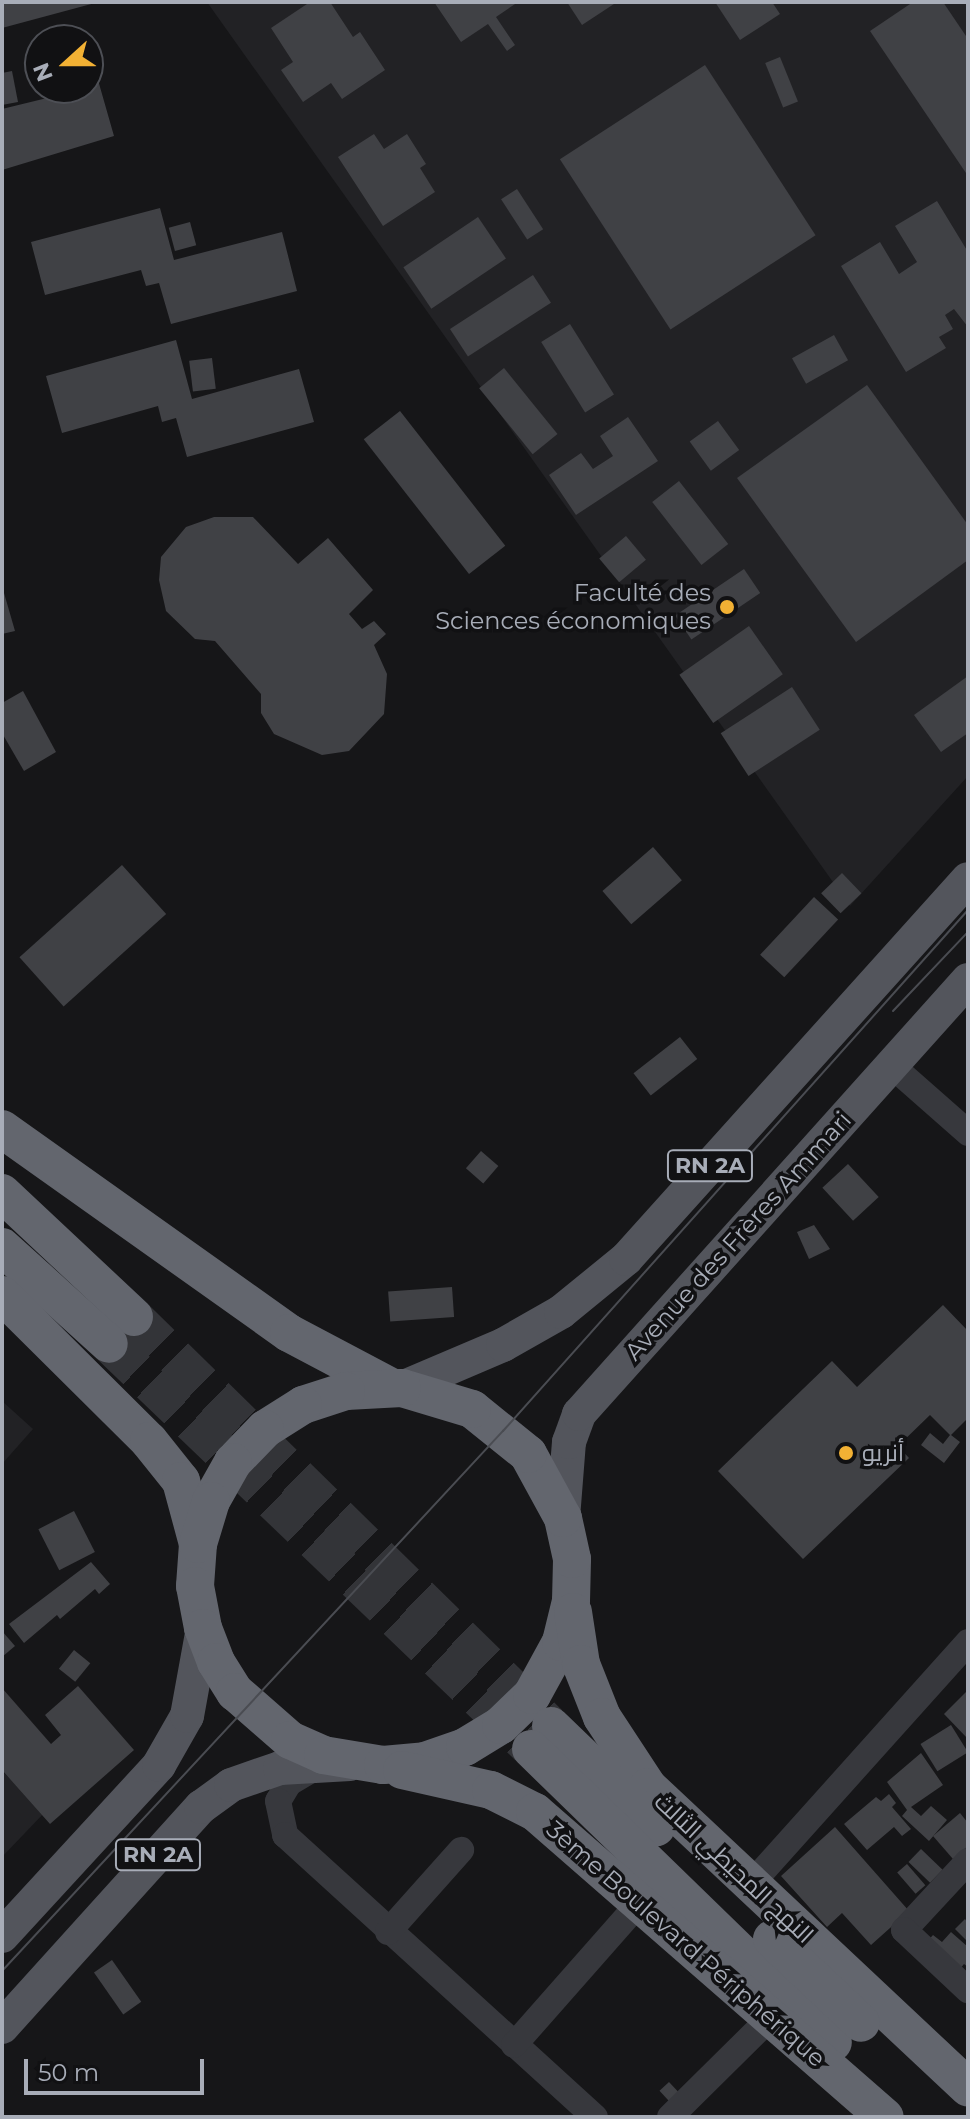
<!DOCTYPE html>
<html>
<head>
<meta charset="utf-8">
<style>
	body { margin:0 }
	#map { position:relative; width:970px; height:2119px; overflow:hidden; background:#161618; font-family:Montserrat,Cairo,sans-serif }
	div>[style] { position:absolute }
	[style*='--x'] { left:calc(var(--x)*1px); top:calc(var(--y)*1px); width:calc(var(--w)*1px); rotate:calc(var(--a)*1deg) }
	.built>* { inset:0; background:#222225 }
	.building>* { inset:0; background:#404145; transform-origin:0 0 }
	.highway-tunnel>* { height:38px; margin-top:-19px; transform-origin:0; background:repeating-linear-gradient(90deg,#333438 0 38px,transparent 0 57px) }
	.minor>* { height:26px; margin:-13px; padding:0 13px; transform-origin:13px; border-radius:13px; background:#37383d }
	.major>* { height:34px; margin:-17px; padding:0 17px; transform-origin:17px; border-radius:17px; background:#53555c }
	.highway>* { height:38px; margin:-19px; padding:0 19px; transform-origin:19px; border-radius:19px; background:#63666e }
	.tram>* { height:2px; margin:-1px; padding:0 1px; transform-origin:1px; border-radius:1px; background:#4a4c52 }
	.dots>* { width:22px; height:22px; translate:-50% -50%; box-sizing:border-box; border:4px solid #111113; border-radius:50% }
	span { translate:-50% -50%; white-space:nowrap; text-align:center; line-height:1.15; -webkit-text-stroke:7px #111113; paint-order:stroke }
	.shield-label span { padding:2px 6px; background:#111113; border:2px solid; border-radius:6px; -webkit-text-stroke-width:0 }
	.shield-label { font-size:22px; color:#a8adb8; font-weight:700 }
	.poi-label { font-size:24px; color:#a8adb8 }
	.right { translate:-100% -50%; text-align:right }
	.left { translate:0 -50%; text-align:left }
	.street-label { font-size:24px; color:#a8adb8 }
	.frame { position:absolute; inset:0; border:4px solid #a8adb8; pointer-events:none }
	.north { position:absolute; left:24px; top:24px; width:80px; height:80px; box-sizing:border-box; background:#111113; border:2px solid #4d4f55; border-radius:50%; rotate:249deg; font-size:22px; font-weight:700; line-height:32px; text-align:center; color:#a8adb8 }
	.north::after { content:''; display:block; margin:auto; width:28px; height:36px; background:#f2b134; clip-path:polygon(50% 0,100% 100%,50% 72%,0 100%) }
	.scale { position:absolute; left:24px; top:2059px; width:180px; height:36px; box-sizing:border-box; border:4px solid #a8adb8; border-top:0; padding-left:10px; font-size:24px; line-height:28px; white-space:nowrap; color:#a8adb8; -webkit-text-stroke:6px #111113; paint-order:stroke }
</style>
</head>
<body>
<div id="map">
	<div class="built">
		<i style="clip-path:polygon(207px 2px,968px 2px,968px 776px,850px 906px)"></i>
		<i style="clip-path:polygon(2px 1401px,33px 1429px,2px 1464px)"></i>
		<i style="clip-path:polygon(2px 1771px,45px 1812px,2px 1857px)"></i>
	</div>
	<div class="building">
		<i style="clip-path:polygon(2px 2px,95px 2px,95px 3px,2px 28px)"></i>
		<i style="clip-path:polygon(310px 2px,330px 2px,353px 37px,360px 32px,385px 70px,342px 99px,331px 83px,303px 102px,281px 70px,293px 62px,271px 28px)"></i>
		<i style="clip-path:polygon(434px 2px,518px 2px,496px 17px,515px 45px,507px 51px,488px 24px,461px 42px)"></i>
		<i style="clip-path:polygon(567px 2px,617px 2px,582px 25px)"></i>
		<i style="clip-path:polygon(715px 2px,772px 2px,780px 14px,740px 40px)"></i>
		<i style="clip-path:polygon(913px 2px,943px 2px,968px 39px,968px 176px,870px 31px)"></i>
		<i style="left:780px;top:57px;width:48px;height:16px;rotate:68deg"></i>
		<i style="left:705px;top:65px;width:203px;height:173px;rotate:57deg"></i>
		<i style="clip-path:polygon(12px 71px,18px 102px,2px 105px,2px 73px)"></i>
		<i style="clip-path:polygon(98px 80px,114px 136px,2px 170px,2px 109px,88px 88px)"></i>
		<i style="clip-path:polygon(374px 134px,384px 149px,407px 134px,426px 164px,420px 168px,435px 192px,383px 226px,338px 157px)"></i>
		<i style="left:517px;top:189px;width:48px;height:19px;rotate:57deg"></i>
		<i style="clip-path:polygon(937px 201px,968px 252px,968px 327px,954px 309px,945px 315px,953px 329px,939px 337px,946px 348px,906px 372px,841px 266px,880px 242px,899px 274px,917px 262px,895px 226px)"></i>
		<i style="clip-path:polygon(160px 208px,174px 260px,282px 232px,297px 291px,171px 324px,159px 283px,146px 286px,141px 270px,45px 295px,31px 242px)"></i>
		<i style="left:478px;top:217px;width:50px;height:90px;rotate:56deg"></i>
		<i style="left:190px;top:222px;width:24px;height:22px;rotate:75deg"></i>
		<i style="left:533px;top:275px;width:33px;height:99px;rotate:57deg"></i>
		<i style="left:570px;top:324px;width:83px;height:34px;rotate:58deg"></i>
		<i style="left:834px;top:335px;width:29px;height:48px;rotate:61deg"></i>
		<i style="clip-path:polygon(176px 340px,192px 399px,299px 369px,314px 422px,187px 457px,176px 418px,162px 422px,158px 406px,62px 433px,46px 376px)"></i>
		<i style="left:212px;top:358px;width:31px;height:23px;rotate:83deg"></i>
		<i style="left:504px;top:368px;width:85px;height:32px;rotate:51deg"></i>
		<i style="clip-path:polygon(867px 385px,968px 525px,968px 560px,856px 642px,737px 478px)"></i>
		<i style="left:400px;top:411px;width:171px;height:46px;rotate:52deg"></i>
		<i style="clip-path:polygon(628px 417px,658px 461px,576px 515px,549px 475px,581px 453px,593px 469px,613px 456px,600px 436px)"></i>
		<i style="left:718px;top:421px;width:36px;height:35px;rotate:54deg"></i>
		<i style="left:679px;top:481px;width:80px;height:34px;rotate:52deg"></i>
		<i style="clip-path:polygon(214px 517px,253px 517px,298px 564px,328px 538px,373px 590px,349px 614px,362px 629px,374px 621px,386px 634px,374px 645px,387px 674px,384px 714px,349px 751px,322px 755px,274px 734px,261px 713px,261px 694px,215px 641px,195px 639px,166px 611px,159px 580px,161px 557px,186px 527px)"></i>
		<i style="left:626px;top:536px;width:31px;height:35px;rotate:50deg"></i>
		<i style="left:744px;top:569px;width:29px;height:83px;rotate:56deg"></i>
		<i style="clip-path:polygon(2px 586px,15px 631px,2px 634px)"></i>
		<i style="left:749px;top:626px;width:59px;height:85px;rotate:55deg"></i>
		<i style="clip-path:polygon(968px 676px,968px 733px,941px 752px,914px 715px)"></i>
		<i style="left:792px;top:687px;width:51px;height:85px;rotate:57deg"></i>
		<i style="clip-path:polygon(23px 691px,56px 752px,24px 771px,2px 733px,2px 703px)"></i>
		<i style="left:653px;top:847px;width:44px;height:67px;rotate:49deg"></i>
		<i style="left:122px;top:865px;width:66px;height:138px;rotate:48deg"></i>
		<i style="left:842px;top:873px;width:28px;height:29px;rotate:46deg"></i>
		<i style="left:814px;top:897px;width:33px;height:79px;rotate:43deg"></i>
		<i style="left:680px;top:1037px;width:28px;height:59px;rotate:52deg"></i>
		<i style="left:481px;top:1151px;width:23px;height:23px;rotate:41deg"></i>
		<i style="left:848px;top:1164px;width:45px;height:35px;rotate:47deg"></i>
		<i style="clip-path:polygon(814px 1225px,830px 1249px,809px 1259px,797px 1232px)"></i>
		<i style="left:452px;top:1287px;width:30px;height:64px;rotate:86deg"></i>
		<i style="clip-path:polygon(943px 1305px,968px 1331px,968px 1418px,951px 1435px,960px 1442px,944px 1463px,921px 1445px,930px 1433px,943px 1444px,950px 1435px,930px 1415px,898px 1446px,909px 1458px,803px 1559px,718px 1471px,832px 1361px,857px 1387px)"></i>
		<i style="left:74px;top:1511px;width:46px;height:40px;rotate:63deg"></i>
		<i style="clip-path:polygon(91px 1562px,110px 1584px,99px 1594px,95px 1589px,60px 1619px,57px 1615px,24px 1643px,9px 1624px)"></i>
		<i style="clip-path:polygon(2px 1631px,15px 1646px,2px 1657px)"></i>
		<i style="left:74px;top:1650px;width:21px;height:24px;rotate:39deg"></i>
		<i style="clip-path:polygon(78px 1686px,134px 1750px,50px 1824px,2px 1770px,2px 1688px,51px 1744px,61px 1735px,45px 1715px)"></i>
		<i style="clip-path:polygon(968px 1690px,968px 1739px,944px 1714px)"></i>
		<i style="left:951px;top:1725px;width:32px;height:36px;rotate:58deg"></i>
		<i style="clip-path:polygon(921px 1753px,943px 1785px,911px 1807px,921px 1816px,931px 1806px,947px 1820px,929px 1841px,902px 1816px,907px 1810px,887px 1782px)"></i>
		<i style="clip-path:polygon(889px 1794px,896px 1803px,892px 1807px,911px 1829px,902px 1836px,894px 1827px,867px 1850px,844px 1824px,876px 1797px,881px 1801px)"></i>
		<i style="clip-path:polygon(960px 1813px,968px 1823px,968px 1846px,953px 1859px,933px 1836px)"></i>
		<i style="clip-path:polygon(835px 1827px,909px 1911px,871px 1945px,842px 1913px,827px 1927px,781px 1876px)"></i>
		<i style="left:921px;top:1849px;width:30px;height:18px;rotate:44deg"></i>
		<i style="left:907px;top:1864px;width:28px;height:13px;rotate:49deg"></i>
		<i style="clip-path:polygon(965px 1919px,968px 1923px,968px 1942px,955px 1929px)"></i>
		<i style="clip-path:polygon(951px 1932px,968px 1947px,968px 1967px,964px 1964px,947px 1984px,914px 1956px,933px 1935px,942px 1942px)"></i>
		<i style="left:112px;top:1960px;width:51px;height:22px;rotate:55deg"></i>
		<i style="left:669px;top:2082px;width:23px;height:13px;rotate:47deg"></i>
	</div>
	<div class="highway-tunnel">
		<i style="--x:134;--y:1317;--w:581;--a:44.44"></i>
		<i style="--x:109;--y:1344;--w:581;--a:43.81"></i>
	</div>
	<div class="minor">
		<i style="--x:891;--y:1065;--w:103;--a:41.4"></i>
		<i style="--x:316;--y:1767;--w:31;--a:149"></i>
		<i style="--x:289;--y:1783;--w:21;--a:121"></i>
		<i style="--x:278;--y:1801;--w:35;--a:78"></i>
		<i style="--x:285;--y:1835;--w:419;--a:42.3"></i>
		<i style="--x:968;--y:1861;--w:94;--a:132.8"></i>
		<i style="--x:904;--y:1930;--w:88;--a:43.2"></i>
		<i style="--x:751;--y:1884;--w:325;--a:-48.1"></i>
		<i style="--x:388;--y:1932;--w:110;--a:-48.3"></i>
		<i style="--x:514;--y:2045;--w:192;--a:-48.6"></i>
		<i style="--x:670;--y:2117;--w:139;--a:-44.7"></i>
	</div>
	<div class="major">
		<i style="--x:402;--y:1388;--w:110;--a:-23.1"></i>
		<i style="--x:503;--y:1345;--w:67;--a:-29.6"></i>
		<i style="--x:561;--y:1312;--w:84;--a:-39.2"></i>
		<i style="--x:626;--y:1259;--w:511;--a:-48.01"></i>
		<i style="--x:563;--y:1518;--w:76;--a:-85.5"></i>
		<i style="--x:569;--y:1442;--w:30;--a:-70"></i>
		<i style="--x:579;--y:1414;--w:583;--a:-48.13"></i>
		<i style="--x:2;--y:1936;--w:232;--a:-47.4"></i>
		<i style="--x:159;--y:1765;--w:56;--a:-60.3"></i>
		<i style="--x:187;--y:1716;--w:89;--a:-79.7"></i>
		<i style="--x:2;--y:2027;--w:297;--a:-47.9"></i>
		<i style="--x:201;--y:1807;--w:37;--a:-36"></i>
		<i style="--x:231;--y:1785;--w:52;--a:-19.1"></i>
		<i style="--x:280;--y:1768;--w:70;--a:-3.3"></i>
	</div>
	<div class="highway">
		<i style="--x:2;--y:1129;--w:352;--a:35.4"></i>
		<i style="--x:289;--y:1333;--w:115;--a:27.9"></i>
		<i style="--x:2;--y:1193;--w:181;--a:43.2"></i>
		<i style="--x:2;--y:1247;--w:144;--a:42.2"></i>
		<i style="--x:2;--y:1295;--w:207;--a:44.8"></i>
		<i style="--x:149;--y:1441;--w:51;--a:51.3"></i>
		<i style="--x:181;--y:1481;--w:65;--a:74.9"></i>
		<i style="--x:198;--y:1544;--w:42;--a:94.1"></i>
		<i style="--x:195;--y:1586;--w:43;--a:79.2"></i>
		<i style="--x:203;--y:1628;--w:36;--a:69"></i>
		<i style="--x:216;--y:1662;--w:36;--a:58"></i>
		<i style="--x:235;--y:1692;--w:73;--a:41.1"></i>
		<i style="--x:290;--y:1740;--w:36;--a:24"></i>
		<i style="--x:323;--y:1755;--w:61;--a:9.5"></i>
		<i style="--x:383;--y:1765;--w:42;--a:-5.4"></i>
		<i style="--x:425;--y:1761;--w:42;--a:-19.3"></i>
		<i style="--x:465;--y:1747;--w:42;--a:-31.4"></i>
		<i style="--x:501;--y:1725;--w:43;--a:-44.1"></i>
		<i style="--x:532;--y:1695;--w:60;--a:-61.3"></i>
		<i style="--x:561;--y:1642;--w:42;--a:-76.3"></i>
		<i style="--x:571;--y:1601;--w:42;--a:-88.6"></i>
		<i style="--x:572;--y:1559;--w:42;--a:-102.4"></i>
		<i style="--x:563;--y:1518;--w:73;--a:-118.7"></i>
		<i style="--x:528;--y:1454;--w:72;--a:-141.2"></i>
		<i style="--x:472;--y:1409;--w:73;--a:-163.3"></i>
		<i style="--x:402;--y:1388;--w:56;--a:176.9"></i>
		<i style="--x:346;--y:1391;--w:45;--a:162"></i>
		<i style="--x:303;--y:1405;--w:45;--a:147.7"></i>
		<i style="--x:265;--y:1429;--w:46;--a:134.1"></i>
		<i style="--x:233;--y:1462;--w:45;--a:119.4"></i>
		<i style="--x:211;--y:1501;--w:45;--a:106.8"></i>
		<i style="--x:573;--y:1612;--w:53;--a:81.3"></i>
		<i style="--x:581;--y:1664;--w:57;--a:68.4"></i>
		<i style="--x:602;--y:1717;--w:84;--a:56.7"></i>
		<i style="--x:648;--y:1787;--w:439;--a:43.2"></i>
		<i style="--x:551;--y:1726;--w:146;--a:43.9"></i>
		<i style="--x:531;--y:1749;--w:421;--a:44.2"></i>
		<i style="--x:402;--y:1770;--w:91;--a:12.7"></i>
		<i style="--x:491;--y:1790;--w:49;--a:26.6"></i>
		<i style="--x:535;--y:1812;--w:464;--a:41.1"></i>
		<i style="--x:772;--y:1939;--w:122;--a:43.3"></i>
	</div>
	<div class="tram">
		<i style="--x:893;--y:1011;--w:109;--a:-46.5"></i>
		<i style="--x:2;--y:1971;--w:737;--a:-47.15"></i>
		<i style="--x:503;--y:1431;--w:698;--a:-48.25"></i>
	</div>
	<div class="dots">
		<i style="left:727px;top:607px;background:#f2b134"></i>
		<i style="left:846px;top:1453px;background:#f2b134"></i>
	</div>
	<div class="shield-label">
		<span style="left:710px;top:1166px">RN 2A</span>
		<span style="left:158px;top:1855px">RN 2A</span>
	</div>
	<div class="poi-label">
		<span class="right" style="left:711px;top:607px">Faculté des<br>Sciences économiques</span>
		<span class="left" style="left:862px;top:1453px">أنريو</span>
	</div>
	<div class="street-label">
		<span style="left:738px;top:1236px;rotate:-48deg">Avenue des Frères Ammari</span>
		<span style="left:734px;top:1868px;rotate:43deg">النهج المحيطي الثالث</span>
		<span style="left:686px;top:1944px;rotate:41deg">3ème Boulevard Périphérique</span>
	</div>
	<div class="frame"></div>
	<div class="north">N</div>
	<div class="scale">50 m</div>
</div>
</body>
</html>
